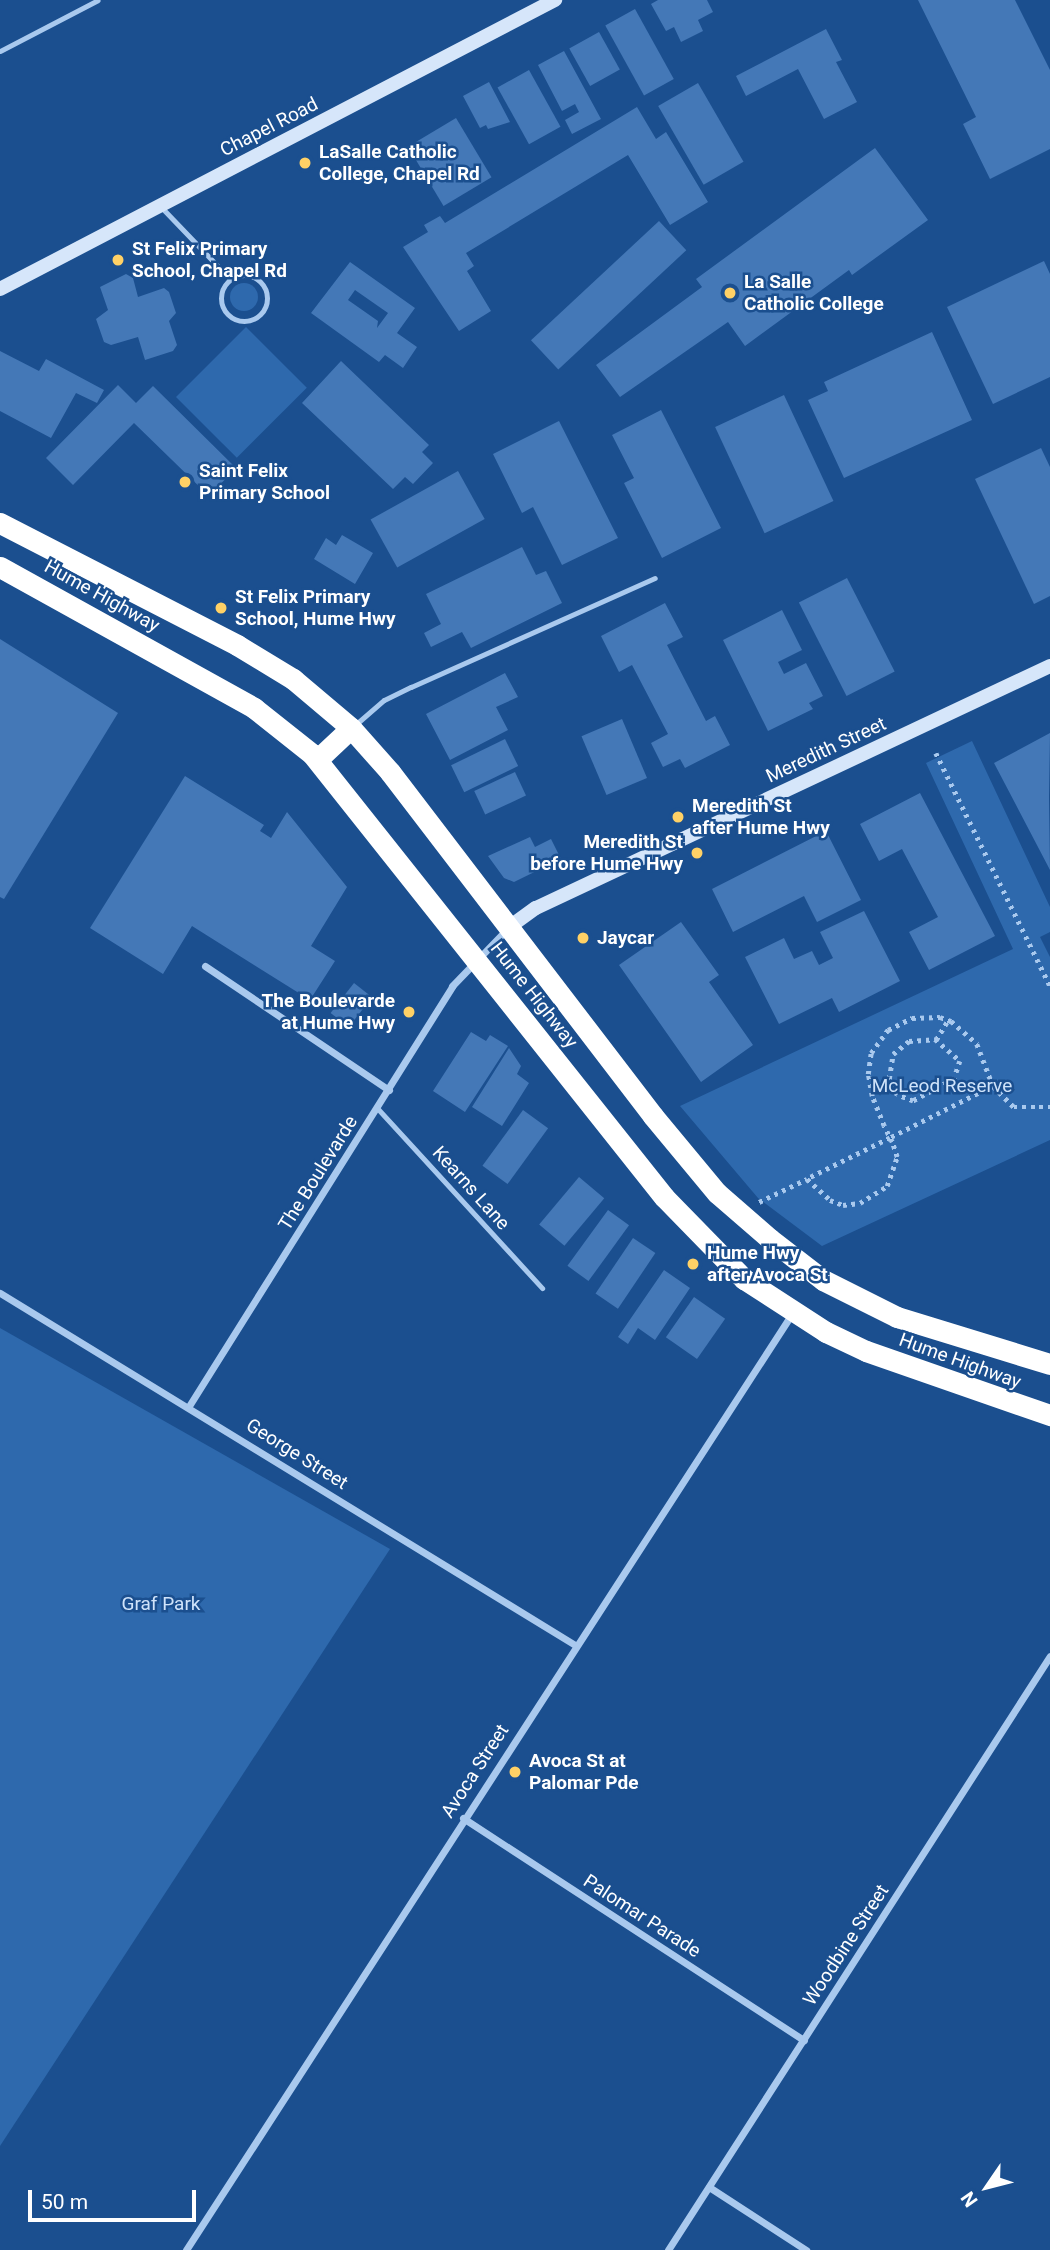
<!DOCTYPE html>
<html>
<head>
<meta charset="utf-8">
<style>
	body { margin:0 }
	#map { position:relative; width:1050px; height:2250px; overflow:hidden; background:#1b4f8f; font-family:Roboto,sans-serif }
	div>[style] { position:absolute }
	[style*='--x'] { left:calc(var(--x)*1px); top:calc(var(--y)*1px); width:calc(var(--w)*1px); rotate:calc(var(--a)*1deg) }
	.green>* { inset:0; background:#2e69ad; transform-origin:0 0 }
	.round { border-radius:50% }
	.building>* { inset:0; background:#4478b7; transform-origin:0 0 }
	.path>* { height:4.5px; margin-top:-2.25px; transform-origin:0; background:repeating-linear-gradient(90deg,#a9c9ee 0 3.5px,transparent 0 8.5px) }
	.lane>* { height:5px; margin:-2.5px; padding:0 2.5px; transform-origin:2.5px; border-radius:2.5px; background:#a9c9ee }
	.lane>.ring { margin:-2.5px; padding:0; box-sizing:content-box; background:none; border:5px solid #a9c9ee; border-radius:50% }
	.street>* { height:7px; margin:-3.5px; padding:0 3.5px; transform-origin:3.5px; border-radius:3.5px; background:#a9c9ee }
	.secondary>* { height:14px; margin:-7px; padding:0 7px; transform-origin:7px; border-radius:7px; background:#d6e6fa }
	.highway>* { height:21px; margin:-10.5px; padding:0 10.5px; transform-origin:10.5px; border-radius:10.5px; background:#fff }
	.dots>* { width:19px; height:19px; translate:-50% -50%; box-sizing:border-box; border:4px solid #1b4f8f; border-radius:50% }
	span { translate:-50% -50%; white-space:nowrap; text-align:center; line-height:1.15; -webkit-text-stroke:5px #1b4f8f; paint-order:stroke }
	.street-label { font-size:19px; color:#fff }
	.poi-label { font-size:19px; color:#fff; font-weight:700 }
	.left { translate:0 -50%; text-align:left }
	.right { translate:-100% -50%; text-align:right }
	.park-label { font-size:19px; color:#cfe3fa }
	.north { position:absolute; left:952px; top:2152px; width:70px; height:70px; -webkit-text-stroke:5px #1b4f8f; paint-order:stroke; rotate:235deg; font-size:19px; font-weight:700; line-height:28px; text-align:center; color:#fff }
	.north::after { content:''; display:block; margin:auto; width:24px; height:32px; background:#fff; clip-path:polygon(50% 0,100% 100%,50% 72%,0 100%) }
	.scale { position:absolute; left:28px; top:2190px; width:168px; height:32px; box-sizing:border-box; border:4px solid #fff; border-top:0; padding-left:9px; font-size:21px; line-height:24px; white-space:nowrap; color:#fff; -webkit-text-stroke:5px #1b4f8f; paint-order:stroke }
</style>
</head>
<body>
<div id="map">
	<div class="green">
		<i class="round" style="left:230px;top:283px;width:28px;height:28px"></i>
		<i style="left:246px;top:327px;width:86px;height:99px;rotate:45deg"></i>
		<i style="clip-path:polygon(972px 741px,1050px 907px,1050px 932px,1040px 937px,1050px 957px,1050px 1140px,822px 1246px,758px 1198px,680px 1106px,1013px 949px,926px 763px)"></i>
		<i style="clip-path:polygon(0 1328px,390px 1549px,0 2146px)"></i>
	</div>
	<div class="building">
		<i style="clip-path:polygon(658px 0,707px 0,713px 12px,698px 20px,703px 31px,681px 42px,674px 27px,666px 31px,651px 4px)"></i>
		<i style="clip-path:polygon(918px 0,1015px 0,1050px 70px,1050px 149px,990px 179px,963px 124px,976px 117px)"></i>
		<i style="left:635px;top:9px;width:80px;height:34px;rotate:61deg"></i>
		<i style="clip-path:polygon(826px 29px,842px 60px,836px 62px,857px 102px,824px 119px,798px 69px,746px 96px,736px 76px)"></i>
		<i style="left:599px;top:32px;width:43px;height:34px;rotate:61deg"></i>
		<i style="clip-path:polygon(564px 51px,601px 119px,572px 134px,565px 120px,579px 112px,575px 104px,562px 111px,538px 65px)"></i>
		<i style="left:529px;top:70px;width:65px;height:36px;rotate:61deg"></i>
		<i style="clip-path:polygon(489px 82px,510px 122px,488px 129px,486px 125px,480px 128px,463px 96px)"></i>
		<i style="left:698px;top:83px;width:91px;height:46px;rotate:60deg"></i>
		<i style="clip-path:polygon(637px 107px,656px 139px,666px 132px,708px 202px,670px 225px,628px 155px,466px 253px,474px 266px,467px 271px,491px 311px,459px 331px,403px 247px,428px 232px,424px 225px,440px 216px,445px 223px)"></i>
		<i style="left:456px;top:118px;width:69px;height:56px;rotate:59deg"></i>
		<i style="clip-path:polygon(875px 148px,928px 220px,852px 275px,849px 270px,745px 346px,728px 322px,620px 397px,596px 365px,702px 287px,696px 279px)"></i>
		<i style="left:659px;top:221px;width:40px;height:175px;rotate:47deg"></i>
		<i style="clip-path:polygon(1044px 261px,1050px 274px,1050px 377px,993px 404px,947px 307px)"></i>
		<i style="clip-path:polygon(evenodd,350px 262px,415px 308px,397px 333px,417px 347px,403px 368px,385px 355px,379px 362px,311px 313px,350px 262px,355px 290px,388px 313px,377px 328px,378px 321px,348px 300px,355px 290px)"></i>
		<i style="clip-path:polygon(126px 274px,133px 278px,138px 297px,164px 288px,169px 292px,176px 313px,169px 321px,177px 345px,173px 351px,145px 360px,138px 337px,111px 345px,104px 342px,96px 319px,108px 310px,100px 287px)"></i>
		<i style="clip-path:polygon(932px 332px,972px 420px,844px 478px,808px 400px,828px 391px,824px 382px)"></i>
		<i style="clip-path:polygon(0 351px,39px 371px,46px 359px,104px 390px,97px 403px,76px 393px,51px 438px,0 411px)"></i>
		<i style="clip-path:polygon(341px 361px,429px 445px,422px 452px,433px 463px,413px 484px,405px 477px,393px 489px,302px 403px)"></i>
		<i style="clip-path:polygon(118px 385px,136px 403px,153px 386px,236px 468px,209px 496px,134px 423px,73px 485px,46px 458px)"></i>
		<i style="left:784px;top:395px;width:117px;height:76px;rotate:65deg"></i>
		<i style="clip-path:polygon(661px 410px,721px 528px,662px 558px,624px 483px,634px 478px,612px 435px)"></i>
		<i style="clip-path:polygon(559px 421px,618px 538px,562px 565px,533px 507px,522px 513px,493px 454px)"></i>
		<i style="clip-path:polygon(1041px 448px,1050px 467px,1050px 596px,1034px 604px,975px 479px)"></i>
		<i style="left:458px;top:471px;width:55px;height:100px;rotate:61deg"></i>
		<i style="clip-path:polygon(342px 535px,373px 553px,355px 584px,314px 559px,326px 538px,336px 545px)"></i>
		<i style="clip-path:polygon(522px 547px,536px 575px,546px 571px,562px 603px,471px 648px,462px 632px,431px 647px,424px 633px,441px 624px,426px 594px)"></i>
		<i style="left:847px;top:578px;width:105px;height:54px;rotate:63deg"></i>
		<i style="clip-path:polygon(665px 603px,683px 637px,667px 645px,706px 721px,715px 716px,730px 745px,685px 768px,680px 759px,663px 767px,651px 743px,668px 734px,632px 665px,619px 672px,601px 636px)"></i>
		<i style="clip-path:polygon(782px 610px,802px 650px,778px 662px,784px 674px,806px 663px,823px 696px,809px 703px,813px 709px,768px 731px,723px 640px)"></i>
		<i style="clip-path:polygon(0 639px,118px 713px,4px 899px,0 897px)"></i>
		<i style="clip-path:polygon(505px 673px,518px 697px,496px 707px,508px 730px,450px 760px,426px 714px)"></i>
		<i style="left:622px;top:719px;width:64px;height:44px;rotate:67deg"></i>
		<i style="clip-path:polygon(1050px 733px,1049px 798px,1050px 870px,994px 763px)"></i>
		<i style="left:505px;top:739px;width:30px;height:60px;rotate:64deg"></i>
		<i style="left:515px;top:772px;width:26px;height:45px;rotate:65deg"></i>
		<i style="clip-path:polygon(185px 776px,264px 825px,260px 831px,271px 838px,287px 812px,347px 887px,311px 946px,335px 961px,310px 1000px,192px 926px,163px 974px,90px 928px)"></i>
		<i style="clip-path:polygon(920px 793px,995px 936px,929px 970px,909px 932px,938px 917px,902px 849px,879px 861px,860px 824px)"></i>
		<i style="clip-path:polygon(826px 831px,861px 900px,817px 922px,804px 896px,733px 932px,712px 889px)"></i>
		<i style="clip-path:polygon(530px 837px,535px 847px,551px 839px,561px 859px,514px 882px,504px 878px,488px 856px)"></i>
		<i style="clip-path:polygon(864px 911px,900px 981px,839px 1012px,832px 998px,779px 1024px,745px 957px,784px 938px,794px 959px,812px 951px,819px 965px,833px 958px,820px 932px)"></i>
		<i style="clip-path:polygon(681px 922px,719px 975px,709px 982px,753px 1045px,701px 1082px,619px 965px)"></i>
		<i style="left:354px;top:983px;width:23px;height:38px;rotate:38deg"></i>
		<i style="clip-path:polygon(471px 1032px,486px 1041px,490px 1035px,508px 1046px,465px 1112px,433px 1091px)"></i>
		<i style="clip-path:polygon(509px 1048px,521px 1066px,517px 1074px,529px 1083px,502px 1126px,472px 1107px)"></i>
		<i style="left:523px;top:1110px;width:31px;height:69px;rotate:36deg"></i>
		<i style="left:579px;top:1177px;width:33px;height:62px;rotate:40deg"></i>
		<i style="left:608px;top:1210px;width:26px;height:69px;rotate:36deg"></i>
		<i style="left:633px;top:1238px;width:27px;height:67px;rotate:34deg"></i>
		<i style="clip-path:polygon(664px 1270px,690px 1288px,655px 1340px,638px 1328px,628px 1344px,618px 1337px)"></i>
		<i style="left:694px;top:1297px;width:38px;height:49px;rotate:35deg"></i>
	</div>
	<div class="path">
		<i style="--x:936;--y:753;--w:259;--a:63.9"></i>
		<i style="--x:935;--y:1039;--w:33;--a:41"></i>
		<i style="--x:960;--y:1061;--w:19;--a:108"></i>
		<i style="--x:954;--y:1079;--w:47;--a:151.8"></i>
		<i style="--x:913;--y:1101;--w:17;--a:-159"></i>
		<i style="--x:897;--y:1095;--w:18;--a:-117"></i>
		<i style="--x:889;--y:1079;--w:25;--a:-81"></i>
		<i style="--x:893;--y:1054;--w:21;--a:-39"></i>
		<i style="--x:909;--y:1041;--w:26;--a:-4"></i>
		<i style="--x:936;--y:1040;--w:23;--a:-59"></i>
		<i style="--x:993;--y:1086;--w:30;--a:45"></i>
		<i style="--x:1014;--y:1107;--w:36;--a:0"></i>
		<i style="--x:759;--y:1202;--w:53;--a:-25.6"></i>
		<i style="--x:807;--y:1179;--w:31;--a:42"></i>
		<i style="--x:830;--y:1200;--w:14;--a:21"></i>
		<i style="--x:843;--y:1205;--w:17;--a:-7"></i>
		<i style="--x:860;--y:1203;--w:32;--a:-32"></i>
		<i style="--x:887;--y:1186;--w:31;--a:-71"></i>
		<i style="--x:897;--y:1157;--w:16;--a:-108"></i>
		<i style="--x:892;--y:1142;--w:18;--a:-117"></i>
		<i style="--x:884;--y:1126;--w:32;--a:-112"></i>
		<i style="--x:872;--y:1096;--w:22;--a:-100"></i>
		<i style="--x:868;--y:1074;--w:21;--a:-82"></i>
		<i style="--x:871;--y:1053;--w:29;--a:-54"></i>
		<i style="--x:888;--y:1030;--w:27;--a:-27"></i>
		<i style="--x:912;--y:1018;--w:28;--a:-2"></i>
		<i style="--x:940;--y:1017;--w:12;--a:20"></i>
		<i style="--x:951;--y:1021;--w:35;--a:41"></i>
		<i style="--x:977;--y:1044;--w:45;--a:69.1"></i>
		<i style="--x:993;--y:1086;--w:115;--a:153.2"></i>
		<i style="--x:890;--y:1138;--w:93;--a:153.7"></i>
	</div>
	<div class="lane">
		<i style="--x:0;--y:51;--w:110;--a:-27.5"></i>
		<i style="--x:162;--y:208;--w:98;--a:46.2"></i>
		<i class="ring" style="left:221px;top:275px;width:41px;height:41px"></i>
		<i style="--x:355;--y:725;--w:38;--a:-41"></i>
		<i style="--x:384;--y:700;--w:30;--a:-26"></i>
		<i style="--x:411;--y:687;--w:267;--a:-24.1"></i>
		<i style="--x:378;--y:1109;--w:243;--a:47.5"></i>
	</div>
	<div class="street">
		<i style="--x:205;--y:966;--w:222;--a:34"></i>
		<i style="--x:0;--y:1293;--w:674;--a:31.47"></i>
		<i style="--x:189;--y:1406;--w:496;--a:-57.9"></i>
		<i style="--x:452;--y:986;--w:78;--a:-46"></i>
		<i style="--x:463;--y:1818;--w:407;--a:33.1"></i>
		<i style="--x:709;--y:2187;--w:116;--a:33"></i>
		<i style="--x:186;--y:2250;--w:1117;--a:-57.09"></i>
		<i style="--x:668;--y:2250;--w:706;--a:-57.26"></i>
	</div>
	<div class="secondary">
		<i style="--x:0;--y:289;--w:626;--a:-27.51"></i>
		<i style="--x:508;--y:928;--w:34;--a:-36"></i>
		<i style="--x:536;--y:908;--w:568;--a:-25.21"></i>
	</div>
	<div class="highway">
		<i style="--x:0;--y:523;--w:267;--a:27.2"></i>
		<i style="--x:237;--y:645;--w:66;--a:31.3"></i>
		<i style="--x:293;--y:679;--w:76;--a:40.2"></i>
		<i style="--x:351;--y:728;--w:59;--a:48.4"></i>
		<i style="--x:390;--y:772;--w:433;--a:52.6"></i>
		<i style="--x:653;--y:1116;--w:100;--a:50.3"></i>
		<i style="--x:717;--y:1193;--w:70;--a:41"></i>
		<i style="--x:770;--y:1239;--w:67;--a:37.7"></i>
		<i style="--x:823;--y:1280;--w:83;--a:26.6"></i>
		<i style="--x:897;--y:1317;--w:160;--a:17.1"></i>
		<i style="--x:0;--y:567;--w:291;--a:29"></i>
		<i style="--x:254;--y:708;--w:74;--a:38.4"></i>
		<i style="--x:312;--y:754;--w:566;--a:51.53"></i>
		<i style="--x:664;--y:1197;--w:115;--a:45.7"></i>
		<i style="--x:744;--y:1279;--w:98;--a:32.9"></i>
		<i style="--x:826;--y:1332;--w:44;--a:25.4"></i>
		<i style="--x:866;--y:1351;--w:195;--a:19.2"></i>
		<i style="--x:318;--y:759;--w:45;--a:-43.2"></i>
	</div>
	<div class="dots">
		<i style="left:305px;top:163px;background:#ffd166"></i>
		<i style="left:118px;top:260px;background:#ffd166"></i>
		<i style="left:730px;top:293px;background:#ffd166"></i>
		<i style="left:185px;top:482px;background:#ffd166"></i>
		<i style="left:221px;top:608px;background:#ffd166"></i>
		<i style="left:678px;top:817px;background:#ffd166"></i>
		<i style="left:697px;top:853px;background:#ffd166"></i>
		<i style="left:583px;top:938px;background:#ffd166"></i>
		<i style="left:409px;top:1012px;background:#ffd166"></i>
		<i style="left:693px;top:1264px;background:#ffd166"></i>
		<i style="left:515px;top:1772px;background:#ffd166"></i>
	</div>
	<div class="street-label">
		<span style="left:269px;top:127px;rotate:-27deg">Chapel Road</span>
		<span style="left:102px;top:596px;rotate:29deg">Hume Highway</span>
		<span style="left:826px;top:750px;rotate:-25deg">Meredith Street</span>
		<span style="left:534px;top:995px;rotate:52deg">Hume Highway</span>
		<span style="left:318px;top:1173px;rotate:-58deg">The Boulevarde</span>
		<span style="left:471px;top:1188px;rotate:48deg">Kearns Lane</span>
		<span style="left:960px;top:1361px;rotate:20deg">Hume Highway</span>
		<span style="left:297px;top:1454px;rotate:32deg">George Street</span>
		<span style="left:475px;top:1771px;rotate:-57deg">Avoca Street</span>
		<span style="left:642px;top:1916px;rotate:33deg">Palomar Parade</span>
		<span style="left:846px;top:1945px;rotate:-57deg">Woodbine Street</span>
	</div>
	<div class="poi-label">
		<span class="left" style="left:319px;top:163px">LaSalle Catholic<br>College, Chapel Rd</span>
		<span class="left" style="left:132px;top:260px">St Felix Primary<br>School, Chapel Rd</span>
		<span class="left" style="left:744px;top:293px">La Salle<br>Catholic College</span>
		<span class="left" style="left:199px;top:482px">Saint Felix<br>Primary School</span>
		<span class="left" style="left:235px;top:608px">St Felix Primary<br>School, Hume Hwy</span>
		<span class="left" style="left:692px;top:817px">Meredith St<br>after Hume Hwy</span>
		<span class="right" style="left:683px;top:853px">Meredith St<br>before Hume Hwy</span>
		<span class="left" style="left:597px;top:938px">Jaycar</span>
		<span class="right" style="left:395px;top:1012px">The Boulevarde<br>at Hume Hwy</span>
		<span class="left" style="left:707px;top:1264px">Hume Hwy<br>after Avoca St</span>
		<span class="left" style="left:529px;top:1772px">Avoca St at<br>Palomar Pde</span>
	</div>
	<div class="park-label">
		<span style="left:942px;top:1086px">McLeod Reserve</span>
		<span style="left:161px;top:1604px">Graf Park</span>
	</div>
	<div class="north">N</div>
	<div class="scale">50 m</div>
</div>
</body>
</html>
